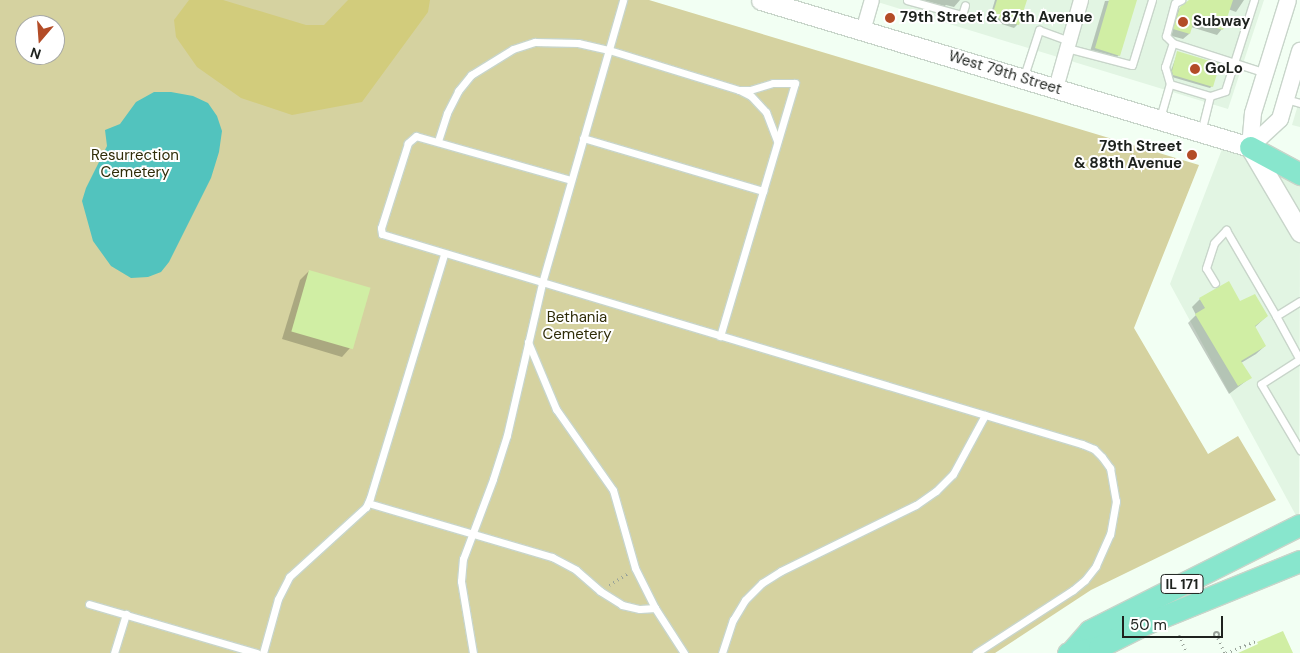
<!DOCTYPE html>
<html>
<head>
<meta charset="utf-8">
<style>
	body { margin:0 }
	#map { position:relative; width:1300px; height:653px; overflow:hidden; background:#f2fff3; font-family:"DM Sans",sans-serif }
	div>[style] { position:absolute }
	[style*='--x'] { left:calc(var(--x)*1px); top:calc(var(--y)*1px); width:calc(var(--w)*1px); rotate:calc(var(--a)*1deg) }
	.built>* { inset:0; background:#e2f5e3 }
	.green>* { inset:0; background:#d5d2a0 }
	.forest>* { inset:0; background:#d2cc7c }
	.water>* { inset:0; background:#52c3be }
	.shadow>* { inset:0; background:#0003 }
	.building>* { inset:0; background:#d0eea4; transform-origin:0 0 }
	.path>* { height:2.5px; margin-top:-1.25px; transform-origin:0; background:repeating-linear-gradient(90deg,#98a299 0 1px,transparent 0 5px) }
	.path>.ring { margin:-1.25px; padding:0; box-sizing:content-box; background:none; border:2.5px solid #98a299; border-radius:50% }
	.roads { filter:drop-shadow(1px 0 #c8d5ca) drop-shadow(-1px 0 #c8d5ca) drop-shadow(0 1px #c8d5ca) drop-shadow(0 -1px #c8d5ca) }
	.service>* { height:7px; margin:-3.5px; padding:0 3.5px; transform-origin:3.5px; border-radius:3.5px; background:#fff }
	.minor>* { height:14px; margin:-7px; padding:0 7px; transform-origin:7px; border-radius:7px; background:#fff }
	.tertiary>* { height:16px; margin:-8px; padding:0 8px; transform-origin:8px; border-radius:8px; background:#fff }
	.secondary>* { height:19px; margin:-9.5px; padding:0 9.5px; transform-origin:9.5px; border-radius:9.5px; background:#fff }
	.primary>* { height:21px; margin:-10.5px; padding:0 10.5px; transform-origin:10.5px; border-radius:10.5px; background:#88e6cd }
	.dots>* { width:14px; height:14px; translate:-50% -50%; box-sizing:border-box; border:2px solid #fff; border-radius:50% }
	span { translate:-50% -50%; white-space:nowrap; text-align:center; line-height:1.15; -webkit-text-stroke:4px #fff; paint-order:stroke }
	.shield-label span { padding:1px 4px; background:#fff; border:1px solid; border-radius:4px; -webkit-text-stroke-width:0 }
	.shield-label { font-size:14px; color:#1e221e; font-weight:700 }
	.poi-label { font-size:15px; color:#1e221e; font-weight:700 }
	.left { translate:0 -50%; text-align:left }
	.right { translate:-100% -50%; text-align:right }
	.street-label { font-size:15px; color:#1e221e }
	.park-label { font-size:15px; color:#302d09 }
	.north { position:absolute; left:15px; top:15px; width:50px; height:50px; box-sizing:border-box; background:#fff; border:1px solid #a5a7a5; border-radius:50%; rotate:198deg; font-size:14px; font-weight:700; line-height:20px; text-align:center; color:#1e221e }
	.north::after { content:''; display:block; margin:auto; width:18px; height:22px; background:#b34c27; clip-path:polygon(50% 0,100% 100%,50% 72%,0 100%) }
	.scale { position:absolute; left:1122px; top:616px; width:101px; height:22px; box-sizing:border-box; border:2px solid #1e221e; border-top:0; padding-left:6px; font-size:15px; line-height:18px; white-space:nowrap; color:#1e221e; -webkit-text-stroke:4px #fff; paint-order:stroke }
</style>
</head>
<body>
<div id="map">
	<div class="built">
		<i style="clip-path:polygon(871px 0,1264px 0,1228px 109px)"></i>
		<i style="clip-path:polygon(1300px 98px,1300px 127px,1292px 125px)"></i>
		<i style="clip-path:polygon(1224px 144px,1244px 150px,1300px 244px,1299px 521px,1170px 284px)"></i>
		<i style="clip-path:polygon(1262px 159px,1300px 179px,1300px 223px)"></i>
	</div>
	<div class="green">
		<i style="clip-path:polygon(evenodd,0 0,649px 0,1199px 165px,1134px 328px,1208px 454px,1238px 436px,1276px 500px,1091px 590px,995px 653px,0 653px,0 0,25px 25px,55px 25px,55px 55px,25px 55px,25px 25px)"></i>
	</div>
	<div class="forest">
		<i style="clip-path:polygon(189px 0,223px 0,306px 25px,324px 25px,348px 0,430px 0,428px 12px,362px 102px,292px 115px,241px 98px,197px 67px,176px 37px,174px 20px)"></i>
	</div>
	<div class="water">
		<i style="clip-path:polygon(154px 92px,171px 92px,193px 96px,208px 103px,217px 116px,222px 131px,219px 152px,211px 178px,169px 262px,161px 272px,148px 277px,131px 278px,111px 266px,93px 241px,82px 201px,86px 188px,107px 146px,105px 130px,120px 124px,136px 102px)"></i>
	</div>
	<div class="shadow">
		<i style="clip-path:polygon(909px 0,960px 0,954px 7px,946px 5px,941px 9px)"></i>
		<i style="clip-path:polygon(995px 0,1026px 0,1018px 24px,1014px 28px,989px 20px)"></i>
		<i style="clip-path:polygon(1130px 0,1119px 55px,1113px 61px,1089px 55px,1105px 1px)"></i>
		<i style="clip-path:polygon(1209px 0,1244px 0,1236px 12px,1228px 9px,1222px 29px,1217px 35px,1191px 27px,1189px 34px,1183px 39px,1168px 35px,1174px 14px,1180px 8px)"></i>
		<i style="clip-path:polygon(1178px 52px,1212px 86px,1210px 88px,1172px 77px,1170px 73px)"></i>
		<i style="clip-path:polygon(309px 271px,350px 348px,342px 357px,282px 339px,300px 280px)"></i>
		<i style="clip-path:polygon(1200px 299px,1240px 302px,1267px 316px,1254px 328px,1265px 346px,1256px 354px,1241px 363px,1250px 378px,1229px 394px,1188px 323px,1196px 315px,1192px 307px)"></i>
	</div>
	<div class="building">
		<i style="clip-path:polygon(997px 0,1027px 0,1019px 25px,992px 16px)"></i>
		<i style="clip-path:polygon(1109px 0,1137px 0,1120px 56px,1095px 48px)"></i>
		<i style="clip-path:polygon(1189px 0,1233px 0,1223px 30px,1194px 21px,1190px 34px,1173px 29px,1180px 7px)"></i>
		<i style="clip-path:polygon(1177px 51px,1220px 64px,1213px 87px,1173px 75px,1172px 71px)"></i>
		<i style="left:309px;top:270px;width:64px;height:64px;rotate:16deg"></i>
		<i style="clip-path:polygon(1229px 281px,1240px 301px,1255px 294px,1268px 316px,1255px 326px,1266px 346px,1241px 361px,1252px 378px,1238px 386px,1195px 314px,1205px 308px,1199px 298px)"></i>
		<i style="clip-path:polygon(1283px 631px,1293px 653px,1238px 653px,1258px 644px,1257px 642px)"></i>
	</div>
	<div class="path">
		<i style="--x:609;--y:585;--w:22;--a:-32"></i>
		<i class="ring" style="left:1214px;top:632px;width:3.5px;height:3.5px"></i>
		<i style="--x:1179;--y:635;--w:20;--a:66"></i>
		<i style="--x:1218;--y:638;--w:17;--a:65"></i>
		<i style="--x:1226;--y:653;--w:32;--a:-22"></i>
	</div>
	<div class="roads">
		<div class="service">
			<i style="--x:907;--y:0;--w:57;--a:15.3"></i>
			<i style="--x:962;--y:15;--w:10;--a:-73"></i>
			<i style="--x:1173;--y:43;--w:10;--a:-135"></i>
			<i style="--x:1166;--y:36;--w:34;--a:-75"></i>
			<i style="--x:1175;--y:3;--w:7;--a:-27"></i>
			<i style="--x:1067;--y:48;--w:67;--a:14.7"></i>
			<i style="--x:1132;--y:65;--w:68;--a:-72.9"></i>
			<i style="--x:1023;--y:79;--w:52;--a:-71.9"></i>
			<i style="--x:1039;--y:30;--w:33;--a:20"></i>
			<i style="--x:1170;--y:84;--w:18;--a:-106"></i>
			<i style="--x:1165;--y:67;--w:25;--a:-72"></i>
			<i style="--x:1173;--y:43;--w:98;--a:17.9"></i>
			<i style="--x:741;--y:91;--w:11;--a:27"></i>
			<i style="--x:751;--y:96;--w:22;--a:47"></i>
			<i style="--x:766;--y:112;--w:31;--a:69"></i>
			<i style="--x:1210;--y:96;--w:16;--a:-18"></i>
			<i style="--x:1225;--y:91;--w:96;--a:-72.3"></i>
			<i style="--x:1286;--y:99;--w:15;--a:16"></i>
			<i style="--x:1160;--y:118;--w:35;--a:-74"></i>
			<i style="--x:1170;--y:84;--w:42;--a:16.7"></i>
			<i style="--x:1210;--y:96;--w:37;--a:104"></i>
			<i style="--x:583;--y:138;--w:188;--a:16.4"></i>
			<i style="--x:438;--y:141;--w:29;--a:-72"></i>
			<i style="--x:447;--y:113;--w:25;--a:-63"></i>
			<i style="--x:458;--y:91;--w:21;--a:-51"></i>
			<i style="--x:471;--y:75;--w:49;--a:-31.8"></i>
			<i style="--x:513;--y:49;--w:23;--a:-18"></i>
			<i style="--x:535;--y:42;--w:43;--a:1.3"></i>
			<i style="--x:578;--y:43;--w:32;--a:13"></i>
			<i style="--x:609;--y:50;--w:136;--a:17.1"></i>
			<i style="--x:739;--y:90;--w:11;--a:0"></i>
			<i style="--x:750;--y:90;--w:24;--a:-17"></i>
			<i style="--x:773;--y:83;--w:22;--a:0"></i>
			<i style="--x:795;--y:83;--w:264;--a:106.5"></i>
			<i style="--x:571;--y:180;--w:161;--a:-164.2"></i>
			<i style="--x:416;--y:136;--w:11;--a:139"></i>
			<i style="--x:408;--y:143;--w:89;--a:107.6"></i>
			<i style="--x:381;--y:228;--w:6;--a:81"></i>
			<i style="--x:382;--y:234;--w:731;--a:16.7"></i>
			<i style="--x:1082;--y:444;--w:13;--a:23"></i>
			<i style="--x:1094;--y:449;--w:11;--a:45"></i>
			<i style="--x:1102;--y:457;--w:14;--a:54"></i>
			<i style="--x:1110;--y:468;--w:34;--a:80"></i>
			<i style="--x:1116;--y:501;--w:34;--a:100"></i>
			<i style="--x:1110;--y:534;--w:35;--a:114"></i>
			<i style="--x:1096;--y:566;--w:18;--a:128"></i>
			<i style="--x:1085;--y:580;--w:16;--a:140"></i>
			<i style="--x:1073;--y:590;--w:116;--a:147"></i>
			<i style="--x:1215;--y:283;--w:17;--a:-121"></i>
			<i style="--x:1206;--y:268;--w:26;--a:-72"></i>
			<i style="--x:1214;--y:243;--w:18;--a:-47"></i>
			<i style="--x:1226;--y:230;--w:99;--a:59.8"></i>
			<i style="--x:1276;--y:316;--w:28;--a:-32"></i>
			<i style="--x:1276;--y:316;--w:50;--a:61.4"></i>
			<i style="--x:528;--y:342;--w:73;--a:67.3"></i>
			<i style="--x:556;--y:409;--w:99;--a:54.9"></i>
			<i style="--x:613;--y:490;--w:81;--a:74.2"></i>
			<i style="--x:635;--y:568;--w:45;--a:63.4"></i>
			<i style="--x:655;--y:608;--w:54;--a:57.2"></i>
			<i style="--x:1300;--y:359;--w:46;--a:147.3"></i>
			<i style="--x:1261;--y:384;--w:77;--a:59.4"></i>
			<i style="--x:368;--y:503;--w:192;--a:16.4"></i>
			<i style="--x:552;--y:557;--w:27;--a:28"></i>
			<i style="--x:576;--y:570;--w:32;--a:41"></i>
			<i style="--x:600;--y:591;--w:26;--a:32"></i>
			<i style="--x:622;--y:605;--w:18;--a:13"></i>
			<i style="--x:640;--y:609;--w:15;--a:-4"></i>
			<i style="--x:89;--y:604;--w:175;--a:16.3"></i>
			<i style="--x:114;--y:653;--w:41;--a:-72.9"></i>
			<i style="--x:263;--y:653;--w:56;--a:-74.5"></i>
			<i style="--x:278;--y:599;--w:25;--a:-63"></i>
			<i style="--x:289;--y:577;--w:104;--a:-42.3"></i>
			<i style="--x:366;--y:507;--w:10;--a:-66"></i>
			<i style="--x:370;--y:498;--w:255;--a:-73.1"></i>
			<i style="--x:473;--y:653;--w:73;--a:-99.5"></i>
			<i style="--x:461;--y:581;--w:22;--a:-85"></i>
			<i style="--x:463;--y:559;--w:85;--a:-69.4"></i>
			<i style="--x:493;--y:479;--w:46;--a:-72.3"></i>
			<i style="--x:507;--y:435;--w:156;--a:-77"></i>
			<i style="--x:542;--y:283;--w:294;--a:-74"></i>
			<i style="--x:722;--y:653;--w:35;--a:-72"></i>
			<i style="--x:733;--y:620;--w:23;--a:-59"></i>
			<i style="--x:745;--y:600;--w:24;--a:-45"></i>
			<i style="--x:762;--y:583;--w:22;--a:-32"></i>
			<i style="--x:781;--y:571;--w:150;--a:-26.1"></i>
			<i style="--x:916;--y:505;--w:24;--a:-35"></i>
			<i style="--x:936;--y:491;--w:24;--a:-45"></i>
			<i style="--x:953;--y:474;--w:67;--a:-61.5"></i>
		</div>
		<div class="minor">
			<i style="--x:863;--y:31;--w:32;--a:-74"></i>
			<i style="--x:1056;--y:88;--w:91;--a:-74.1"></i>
		</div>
		<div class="tertiary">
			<i style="--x:1250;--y:147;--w:34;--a:-85"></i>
			<i style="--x:1253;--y:113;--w:118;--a:-72.8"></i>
			<i style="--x:1250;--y:147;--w:41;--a:-43"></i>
			<i style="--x:1280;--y:119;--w:71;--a:-73.6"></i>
		</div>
		<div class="secondary">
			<i style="--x:761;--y:0;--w:511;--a:16.73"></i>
			<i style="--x:1250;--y:147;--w:99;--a:59.5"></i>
		</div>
		<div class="primary">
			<i style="--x:1250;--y:147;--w:57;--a:28.4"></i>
			<i style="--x:1071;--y:652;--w:28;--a:-49"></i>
			<i style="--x:1089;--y:631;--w:236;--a:-26.7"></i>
			<i style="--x:1068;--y:653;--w:32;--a:-11"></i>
			<i style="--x:1099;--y:647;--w:54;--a:-26.6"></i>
			<i style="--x:1147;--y:623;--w:165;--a:-22.1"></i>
		</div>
	</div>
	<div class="dots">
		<i style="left:890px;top:18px;background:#b34c27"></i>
		<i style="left:1183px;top:22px;background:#b34c27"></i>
		<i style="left:1195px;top:69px;background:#b34c27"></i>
		<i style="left:1192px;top:155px;background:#b34c27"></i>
	</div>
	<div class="shield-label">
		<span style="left:1182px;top:584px">IL 171</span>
	</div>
	<div class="poi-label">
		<span class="left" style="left:900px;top:18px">79th Street &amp; 87th Avenue</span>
		<span class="left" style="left:1193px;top:22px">Subway</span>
		<span class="left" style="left:1205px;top:69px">GoLo</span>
		<span class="right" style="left:1182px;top:155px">79th Street<br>&amp; 88th Avenue</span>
	</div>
	<div class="street-label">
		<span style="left:1005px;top:73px;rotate:17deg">West 79th Street</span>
	</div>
	<div class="park-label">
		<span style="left:135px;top:164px">Resurrection<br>Cemetery</span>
		<span style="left:577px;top:326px">Bethania<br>Cemetery</span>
	</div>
	<div class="north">N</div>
	<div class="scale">50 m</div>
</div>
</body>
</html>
